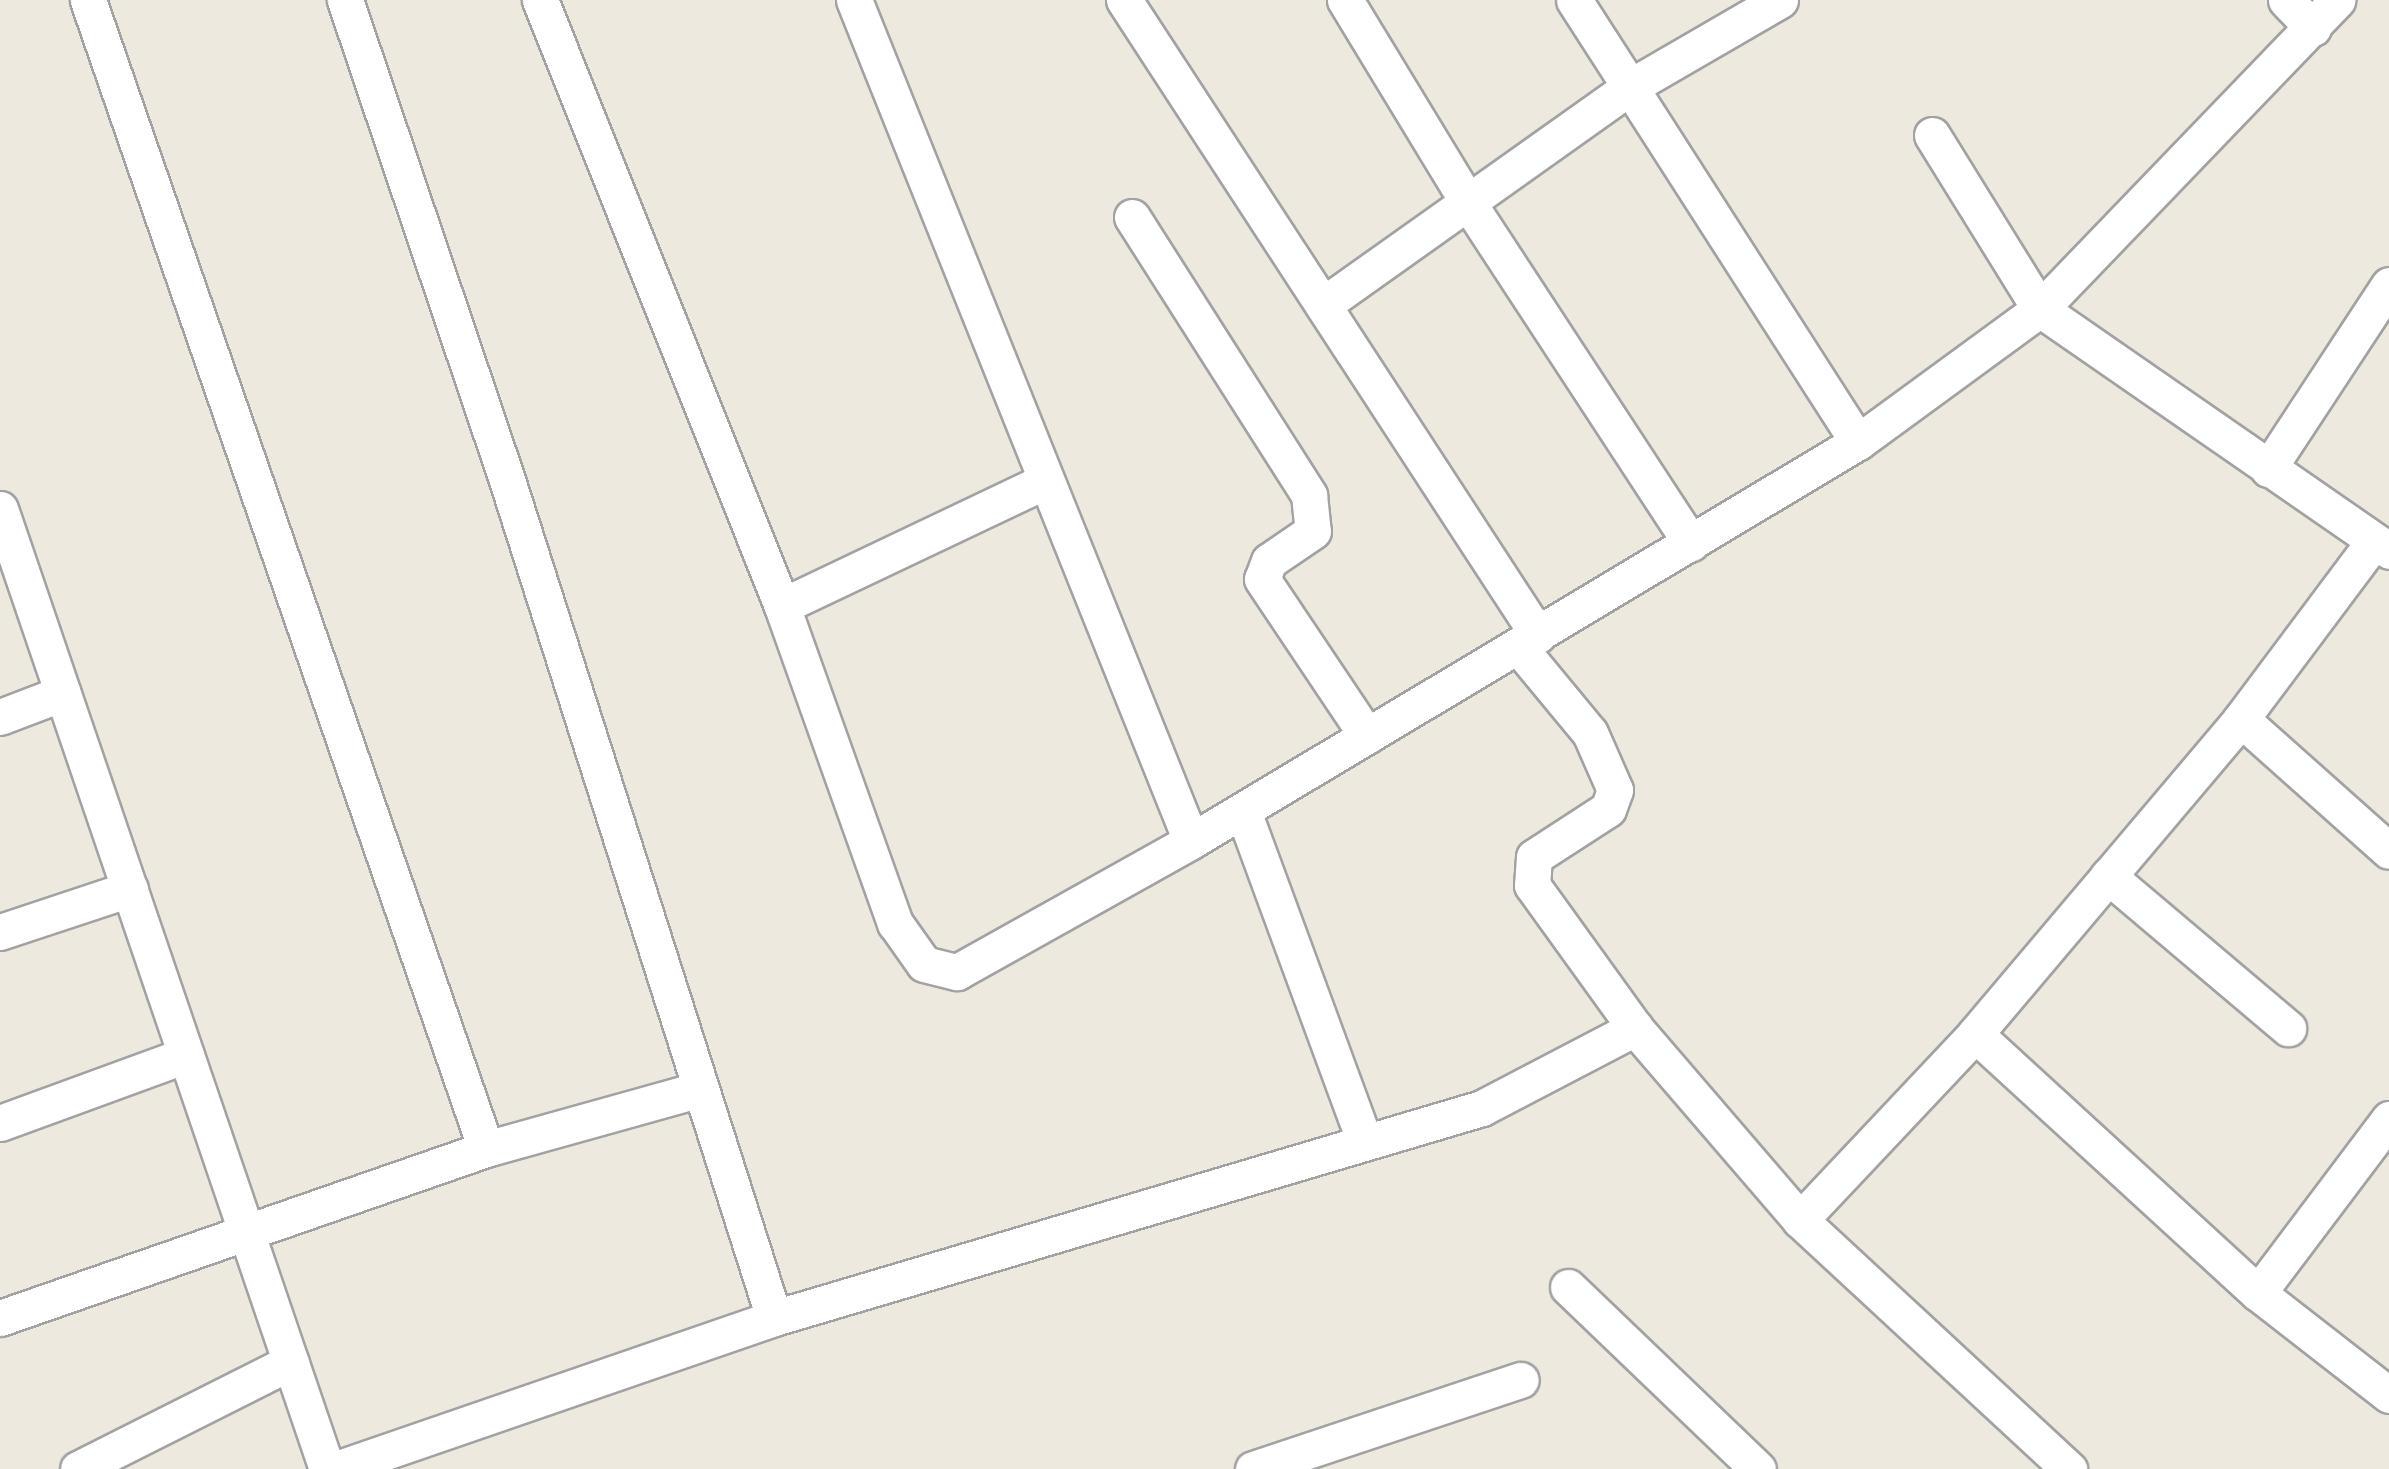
<!DOCTYPE html>
<html>
<head>
<meta charset="utf-8">
<style>
	body { margin:0 }
	#map { position:relative; width:2389px; height:1469px; overflow:hidden; background:#eee9df; font-family:"DejaVu Sans",sans-serif }
	div>[style] { position:absolute }
	[style*='--x'] { left:calc(var(--x)*1px); top:calc(var(--y)*1px); width:calc(var(--w)*1px); rotate:calc(var(--a)*1deg) }
	.roads { filter:drop-shadow(2px 0 #a2a2a2) drop-shadow(-2px 0 #a2a2a2) drop-shadow(0 2px #a2a2a2) drop-shadow(0 -2px #a2a2a2) }
	.minor>* { height:35px; margin:-17.5px; padding:0 17.5px; transform-origin:17.5px; border-radius:17.5px; background:#fff }
	span { translate:-50% -50%; white-space:nowrap; text-align:center; line-height:1.15; -webkit-text-stroke:8px #fff; paint-order:stroke }
</style>
</head>
<body>
<div id="map">
	<div class="roads">
		<div class="minor">
			<i style="--x:540;--y:0;--w:653;--a:68.23"></i>
			<i style="--x:782;--y:606;--w:337;--a:70.4"></i>
			<i style="--x:895;--y:923;--w:50;--a:54.7"></i>
			<i style="--x:924;--y:964;--w:34;--a:14"></i>
			<i style="--x:957;--y:972;--w:268;--a:-29.2"></i>
			<i style="--x:1191;--y:841;--w:777;--a:-30.89"></i>
			<i style="--x:1858;--y:442;--w:225;--a:-36.2"></i>
			<i style="--x:2040;--y:309;--w:429;--a:-46.1"></i>
			<i style="--x:854;--y:0;--w:906;--a:68.16"></i>
			<i style="--x:1124;--y:0;--w:758;--a:56.9"></i>
			<i style="--x:1345;--y:0;--w:235;--a:58.7"></i>
			<i style="--x:1467;--y:201;--w:409;--a:56.8"></i>
			<i style="--x:1780;--y:0;--w:173;--a:149.9"></i>
			<i style="--x:1630;--y:87;--w:422;--a:57.3"></i>
			<i style="--x:2286;--y:0;--w:39;--a:46"></i>
			<i style="--x:1932;--y:135;--w:205;--a:58.2"></i>
			<i style="--x:2040;--y:309;--w:425;--a:34.7"></i>
			<i style="--x:1132;--y:217;--w:330;--a:57.5"></i>
			<i style="--x:1309;--y:495;--w:36;--a:84"></i>
			<i style="--x:1313;--y:531;--w:53;--a:145.7"></i>
			<i style="--x:1269;--y:561;--w:19;--a:111"></i>
			<i style="--x:1262;--y:579;--w:189;--a:56.2"></i>
			<i style="--x:1323;--y:305;--w:377;--a:-35.4"></i>
			<i style="--x:1630;--y:87;--w:103;--a:-122.8"></i>
			<i style="--x:2268;--y:469;--w:220;--a:-56.7"></i>
			<i style="--x:0;--y:509;--w:1014;--a:71.19"></i>
			<i style="--x:782;--y:606;--w:291;--a:-25.4"></i>
			<i style="--x:1518;--y:646;--w:113;--a:50.4"></i>
			<i style="--x:1590;--y:733;--w:62;--a:66.3"></i>
			<i style="--x:1615;--y:790;--w:20;--a:110"></i>
			<i style="--x:1608;--y:809;--w:88;--a:147"></i>
			<i style="--x:1534;--y:857;--w:28;--a:94"></i>
			<i style="--x:1532;--y:885;--w:176;--a:54.2"></i>
			<i style="--x:0;--y:717;--w:67;--a:-20.9"></i>
			<i style="--x:2241;--y:719;--w:198;--a:41.7"></i>
			<i style="--x:1243;--y:811;--w:353;--a:69.8"></i>
			<i style="--x:2108;--y:876;--w:236;--a:40.2"></i>
			<i style="--x:0;--y:932;--w:137;--a:-18.3"></i>
			<i style="--x:1975;--y:1034;--w:384;--a:42.5"></i>
			<i style="--x:2258;--y:1293;--w:166;--a:37.9"></i>
			<i style="--x:0;--y:1123;--w:198;--a:-20.1"></i>
			<i style="--x:486;--y:1149;--w:220;--a:-15.6"></i>
			<i style="--x:1800;--y:1220;--w:255;--a:-46.7"></i>
			<i style="--x:1975;--y:1034;--w:412;--a:-49.8"></i>
			<i style="--x:2241;--y:719;--w:222;--a:-53.2"></i>
			<i style="--x:1568;--y:1287;--w:263;--a:43.8"></i>
			<i style="--x:2258;--y:1293;--w:218;--a:-53"></i>
			<i style="--x:0;--y:1318;--w:515;--a:-19.17"></i>
			<i style="--x:486;--y:1149;--w:1216;--a:-109.11"></i>
			<i style="--x:774;--y:1318;--w:738;--a:-16.52"></i>
			<i style="--x:1482;--y:1108;--w:173;--a:-27.6"></i>
			<i style="--x:1635;--y:1028;--w:253;--a:49.3"></i>
			<i style="--x:1800;--y:1220;--w:367;--a:42.8"></i>
			<i style="--x:78;--y:1469;--w:238;--a:-26.7"></i>
			<i style="--x:336;--y:1469;--w:463;--a:-19"></i>
			<i style="--x:774;--y:1318;--w:880;--a:-107.67"></i>
			<i style="--x:507;--y:480;--w:507;--a:-108.65"></i>
			<i style="--x:1253;--y:1469;--w:282;--a:-18.4"></i>
		</div>
	</div>
</div>
</body>
</html>
